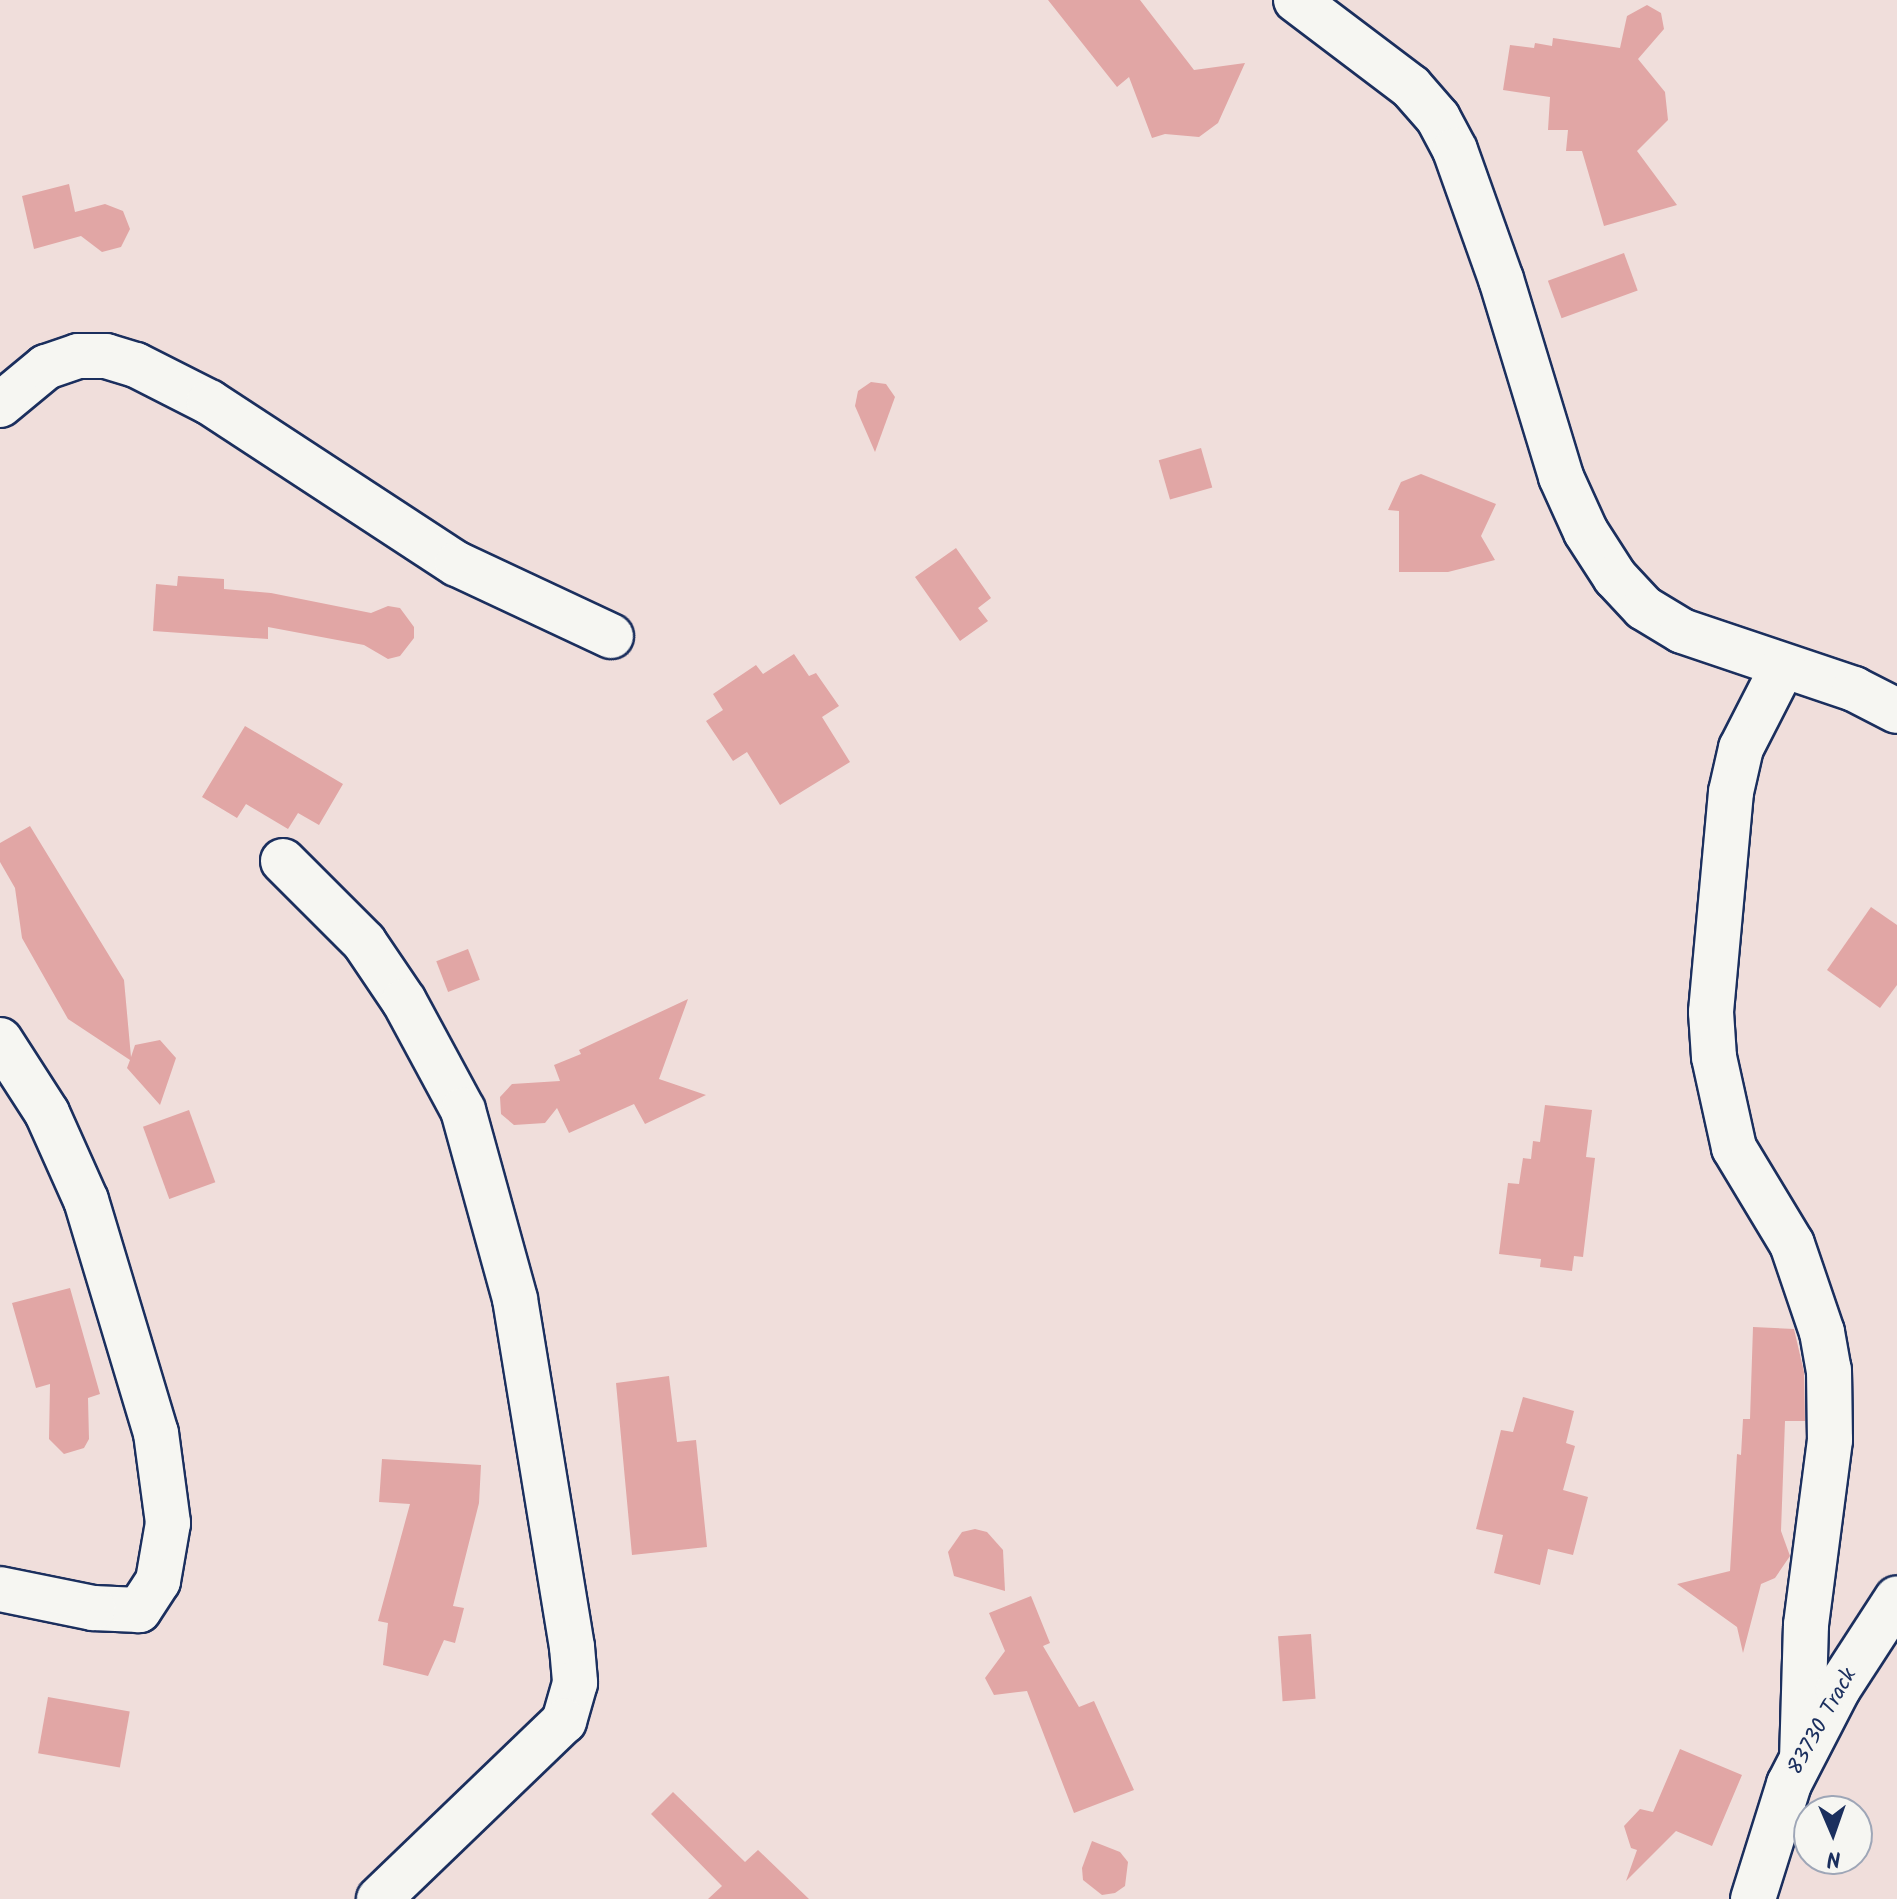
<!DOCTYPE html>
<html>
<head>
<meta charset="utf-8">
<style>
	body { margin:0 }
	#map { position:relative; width:1897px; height:1899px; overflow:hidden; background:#f0dedb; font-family:Kalam,sans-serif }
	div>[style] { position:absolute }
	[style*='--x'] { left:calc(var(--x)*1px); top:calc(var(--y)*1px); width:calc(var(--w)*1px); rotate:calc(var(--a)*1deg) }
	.building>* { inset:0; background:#e1a6a5; transform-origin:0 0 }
	.roads { filter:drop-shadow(2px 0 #1b2f5e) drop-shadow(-2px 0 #1b2f5e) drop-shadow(0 2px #1b2f5e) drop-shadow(0 -2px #1b2f5e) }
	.minor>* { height:44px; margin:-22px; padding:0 22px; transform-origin:22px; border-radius:22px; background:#f6f6f2 }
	span { translate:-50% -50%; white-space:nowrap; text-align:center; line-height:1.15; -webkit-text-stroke:8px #f6f6f2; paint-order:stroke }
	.street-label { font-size:22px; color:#1b2f5e }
	.north { position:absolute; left:1793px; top:1795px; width:80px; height:80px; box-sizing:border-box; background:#f6f6f2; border:2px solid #9ea6b7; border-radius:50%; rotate:178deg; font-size:22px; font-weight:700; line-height:32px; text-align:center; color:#1b2f5e }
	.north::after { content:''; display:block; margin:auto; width:28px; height:36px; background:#1b2f5e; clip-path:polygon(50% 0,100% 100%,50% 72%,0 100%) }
</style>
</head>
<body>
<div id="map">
	<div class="building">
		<i style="clip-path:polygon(1048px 0,1140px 0,1194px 70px,1245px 63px,1218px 123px,1199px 137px,1165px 134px,1152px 138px,1129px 77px,1117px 87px)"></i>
		<i style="clip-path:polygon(1647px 5px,1661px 13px,1664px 29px,1638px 59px,1665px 92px,1668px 120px,1637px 151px,1677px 205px,1604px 226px,1582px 151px,1566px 151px,1568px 130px,1548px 130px,1550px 97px,1503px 90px,1510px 45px,1534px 48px,1535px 43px,1552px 46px,1553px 38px,1620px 48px,1627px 16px)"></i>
		<i style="clip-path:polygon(69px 184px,75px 212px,105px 204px,123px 211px,130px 229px,121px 247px,102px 252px,81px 236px,34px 249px,22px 196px)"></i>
		<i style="left:1624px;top:253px;width:40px;height:81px;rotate:70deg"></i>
		<i style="clip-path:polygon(871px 382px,886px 384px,895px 397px,875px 452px,855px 406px,858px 391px)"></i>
		<i style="left:1201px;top:448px;width:41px;height:44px;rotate:74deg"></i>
		<i style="clip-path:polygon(1421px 474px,1496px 504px,1481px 536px,1495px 560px,1448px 572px,1399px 572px,1399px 511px,1388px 510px,1401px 482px)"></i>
		<i style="clip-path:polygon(956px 548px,991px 598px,978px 608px,988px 621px,960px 641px,915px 577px)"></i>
		<i style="clip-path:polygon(178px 576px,224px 579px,224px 589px,271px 593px,371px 613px,388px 606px,400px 608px,414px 627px,414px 638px,400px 656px,388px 659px,364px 645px,268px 627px,268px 639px,153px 631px,156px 584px,177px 586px)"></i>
		<i style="clip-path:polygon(794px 654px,809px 676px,816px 673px,839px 706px,822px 717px,850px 762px,780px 805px,747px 752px,733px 761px,706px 721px,723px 710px,713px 694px,756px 665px,763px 674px)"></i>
		<i style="clip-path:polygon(245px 726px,343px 784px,319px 825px,298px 813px,288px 829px,246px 804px,237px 818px,202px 797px)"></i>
		<i style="clip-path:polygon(30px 826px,124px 980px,131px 1057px,135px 1045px,160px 1040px,176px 1058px,160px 1105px,127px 1068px,130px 1060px,68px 1019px,22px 938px,15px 888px,0 862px,0 843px)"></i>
		<i style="clip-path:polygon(1871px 907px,1897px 925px,1897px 985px,1880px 1008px,1827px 970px)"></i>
		<i style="left:468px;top:949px;width:33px;height:34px;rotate:69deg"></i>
		<i style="clip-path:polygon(688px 999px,659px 1079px,706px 1095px,645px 1124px,634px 1104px,569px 1133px,557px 1108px,545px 1123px,514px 1125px,501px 1114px,500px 1097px,512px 1084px,560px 1081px,554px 1065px,581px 1054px,579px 1050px)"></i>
		<i style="clip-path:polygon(1545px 1105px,1592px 1110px,1586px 1157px,1595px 1158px,1583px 1257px,1574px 1256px,1572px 1271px,1540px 1267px,1541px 1259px,1499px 1254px,1508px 1183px,1519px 1184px,1523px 1158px,1531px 1159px,1533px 1141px,1540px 1142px)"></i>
		<i style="left:189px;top:1110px;width:77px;height:49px;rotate:70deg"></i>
		<i style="clip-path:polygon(70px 1288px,100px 1394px,88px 1398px,89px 1439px,84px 1448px,64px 1454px,49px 1439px,50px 1384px,36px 1388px,12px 1303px)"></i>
		<i style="clip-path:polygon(1753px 1327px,1794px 1329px,1804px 1372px,1805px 1421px,1785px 1421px,1781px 1531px,1790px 1556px,1775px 1578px,1761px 1584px,1743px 1653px,1737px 1627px,1677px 1584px,1730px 1571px,1737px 1454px,1741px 1455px,1743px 1419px,1750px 1419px)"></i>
		<i style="clip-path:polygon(669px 1376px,677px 1442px,696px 1440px,707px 1547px,632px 1555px,616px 1383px)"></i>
		<i style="clip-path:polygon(1523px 1397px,1574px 1411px,1566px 1443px,1575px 1446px,1563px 1490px,1588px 1497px,1573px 1555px,1548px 1549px,1540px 1585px,1494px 1573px,1503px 1535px,1476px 1529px,1501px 1430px,1513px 1432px)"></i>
		<i style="clip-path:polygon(382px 1459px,481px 1465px,479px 1503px,453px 1606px,464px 1608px,455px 1643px,444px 1640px,428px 1676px,383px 1665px,388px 1623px,378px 1621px,410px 1504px,379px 1502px)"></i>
		<i style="clip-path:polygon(975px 1529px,987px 1532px,1003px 1550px,1005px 1591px,954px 1576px,948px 1552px,962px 1532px)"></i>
		<i style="clip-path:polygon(1031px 1596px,1050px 1643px,1043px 1646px,1079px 1707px,1094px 1701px,1134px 1790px,1074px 1813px,1027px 1691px,994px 1695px,985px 1678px,1005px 1651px,989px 1613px)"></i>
		<i style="left:1311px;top:1634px;width:65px;height:33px;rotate:86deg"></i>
		<i style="left:48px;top:1697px;width:83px;height:57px;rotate:10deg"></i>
		<i style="clip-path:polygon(1680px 1749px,1742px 1775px,1712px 1846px,1676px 1831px,1626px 1881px,1637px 1850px,1631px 1848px,1624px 1826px,1640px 1809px,1653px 1812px)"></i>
		<i style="clip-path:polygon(673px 1792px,745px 1862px,758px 1850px,809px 1899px,708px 1899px,722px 1886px,651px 1814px)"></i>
		<i style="clip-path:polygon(1092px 1841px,1120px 1852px,1128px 1862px,1125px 1886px,1115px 1893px,1102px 1895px,1083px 1880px,1082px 1868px)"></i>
	</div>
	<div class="roads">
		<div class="minor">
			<i style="--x:1296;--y:0;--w:144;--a:37.1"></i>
			<i style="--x:1411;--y:87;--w:41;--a:48.9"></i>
			<i style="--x:1438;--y:118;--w:36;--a:62"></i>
			<i style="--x:1455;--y:150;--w:137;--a:70.4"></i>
			<i style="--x:1501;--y:279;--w:207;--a:73.1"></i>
			<i style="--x:1561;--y:477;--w:60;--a:65.6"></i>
			<i style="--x:1586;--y:532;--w:54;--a:57.2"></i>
			<i style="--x:1615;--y:577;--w:42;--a:46.9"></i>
			<i style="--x:1644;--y:608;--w:44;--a:31.2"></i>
			<i style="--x:1682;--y:631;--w:182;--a:18.6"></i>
			<i style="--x:1854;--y:689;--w:48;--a:27.1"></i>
			<i style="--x:0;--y:405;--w:60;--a:-39.6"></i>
			<i style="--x:46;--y:367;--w:34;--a:-19"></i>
			<i style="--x:78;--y:356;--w:28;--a:0"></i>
			<i style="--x:106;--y:356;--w:31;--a:17"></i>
			<i style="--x:136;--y:365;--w:82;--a:26.9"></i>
			<i style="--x:209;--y:402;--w:296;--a:33.2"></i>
			<i style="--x:457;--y:564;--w:170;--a:25.1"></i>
			<i style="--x:1783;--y:666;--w:92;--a:117.1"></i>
			<i style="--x:1741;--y:748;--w:45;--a:102.8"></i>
			<i style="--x:1731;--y:792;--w:221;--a:95.2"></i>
			<i style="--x:1711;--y:1012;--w:45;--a:86.2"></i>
			<i style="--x:1714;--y:1057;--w:93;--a:77.6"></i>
			<i style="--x:1734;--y:1148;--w:112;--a:58.9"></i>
			<i style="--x:1792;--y:1244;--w:93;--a:71.2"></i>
			<i style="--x:1822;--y:1332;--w:39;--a:80"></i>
			<i style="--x:1829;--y:1370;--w:70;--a:89.2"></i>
			<i style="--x:1830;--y:1440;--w:187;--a:97.4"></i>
			<i style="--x:1806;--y:1625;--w:132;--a:91.7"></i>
			<i style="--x:283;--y:861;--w:115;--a:45"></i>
			<i style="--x:364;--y:942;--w:71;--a:55.9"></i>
			<i style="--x:404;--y:1001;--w:124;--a:61.6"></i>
			<i style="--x:463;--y:1110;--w:196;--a:74.6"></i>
			<i style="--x:515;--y:1299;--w:353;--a:80.7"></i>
			<i style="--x:572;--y:1647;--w:36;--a:85"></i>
			<i style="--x:575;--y:1683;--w:40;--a:106"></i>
			<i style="--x:564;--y:1721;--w:257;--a:136.1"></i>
			<i style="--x:0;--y:1040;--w:87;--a:57.2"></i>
			<i style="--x:47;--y:1113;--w:95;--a:65.9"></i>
			<i style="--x:86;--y:1200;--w:243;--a:73.3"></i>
			<i style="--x:156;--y:1433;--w:91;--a:82.4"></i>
			<i style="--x:168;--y:1523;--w:59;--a:99.8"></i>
			<i style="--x:158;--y:1581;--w:35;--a:123"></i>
			<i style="--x:139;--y:1610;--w:46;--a:-177.5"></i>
			<i style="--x:93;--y:1608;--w:95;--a:-168.5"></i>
			<i style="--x:1753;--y:1899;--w:121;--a:-72.6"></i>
			<i style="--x:1789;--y:1784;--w:107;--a:-62.7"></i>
			<i style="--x:1838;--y:1689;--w:108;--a:-57"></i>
		</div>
	</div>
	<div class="street-label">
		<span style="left:1823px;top:1722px;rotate:-61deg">83730 Track</span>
	</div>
	<div class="north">N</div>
</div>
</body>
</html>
